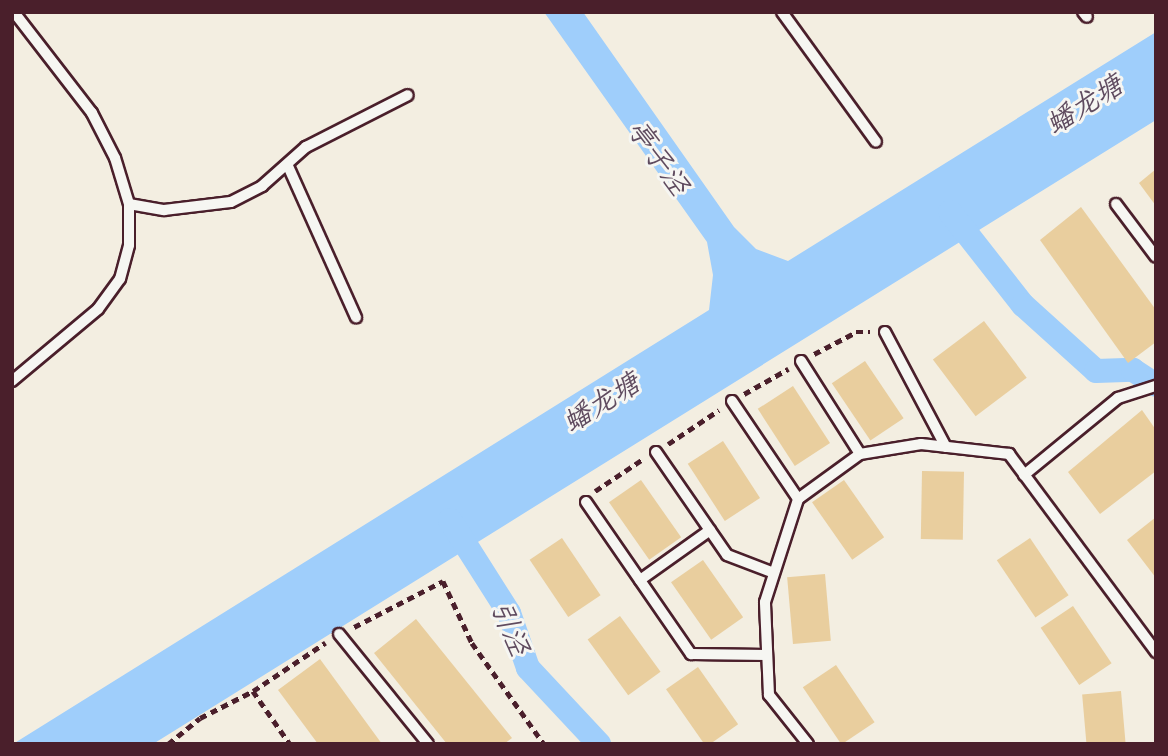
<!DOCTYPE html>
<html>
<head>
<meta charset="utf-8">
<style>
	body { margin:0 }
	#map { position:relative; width:1168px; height:756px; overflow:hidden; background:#f3eee1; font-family:"Shantell Sans","LXGW WenKai TC",sans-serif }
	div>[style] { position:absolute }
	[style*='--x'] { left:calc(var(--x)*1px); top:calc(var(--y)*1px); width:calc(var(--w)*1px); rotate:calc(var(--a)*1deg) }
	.water>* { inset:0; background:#9fcefb }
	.canal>* { height:24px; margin:-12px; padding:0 12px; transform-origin:12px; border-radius:12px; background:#9fcefb }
	.building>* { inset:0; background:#e9ce9e; transform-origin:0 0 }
	.path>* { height:4.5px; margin-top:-2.25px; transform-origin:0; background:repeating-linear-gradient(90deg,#4a1f2b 0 7px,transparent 0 12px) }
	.roads { filter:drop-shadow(2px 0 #4a1f2b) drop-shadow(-2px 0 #4a1f2b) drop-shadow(0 2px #4a1f2b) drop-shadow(0 -2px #4a1f2b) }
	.service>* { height:10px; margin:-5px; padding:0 5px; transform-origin:5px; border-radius:5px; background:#f6f6f2 }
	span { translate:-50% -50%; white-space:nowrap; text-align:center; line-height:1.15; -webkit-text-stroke:6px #f6f6f2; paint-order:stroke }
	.water-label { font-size:28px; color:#5f4b5f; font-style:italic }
	.frame { position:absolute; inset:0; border:14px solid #4a1f2b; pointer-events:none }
</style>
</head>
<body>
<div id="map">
	<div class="water">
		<i style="clip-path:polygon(544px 12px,583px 12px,734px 227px,756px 249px,788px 261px,1156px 32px,1156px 120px,153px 744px,13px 744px,709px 310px,713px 275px,707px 242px)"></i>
	</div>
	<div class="canal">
		<i style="--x:950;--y:212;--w:118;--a:51.9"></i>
		<i style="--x:1023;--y:305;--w:98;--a:42.1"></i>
		<i style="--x:1096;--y:371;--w:37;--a:-2"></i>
		<i style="--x:1133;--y:370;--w:27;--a:33"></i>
		<i style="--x:450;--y:520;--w:110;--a:57.6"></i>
		<i style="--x:509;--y:613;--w:58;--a:70.9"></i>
		<i style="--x:528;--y:668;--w:104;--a:46.9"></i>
	</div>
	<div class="building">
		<i style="clip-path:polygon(1156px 169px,1156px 206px,1139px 183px)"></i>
		<i style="clip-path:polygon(1081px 207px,1156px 310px,1156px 342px,1128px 363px,1040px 240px)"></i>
		<i style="left:984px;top:321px;width:71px;height:64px;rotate:53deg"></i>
		<i style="left:865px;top:361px;width:69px;height:40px;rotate:56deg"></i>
		<i style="left:793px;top:386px;width:68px;height:42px;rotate:57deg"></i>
		<i style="clip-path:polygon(1142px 410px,1156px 430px,1156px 471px,1100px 514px,1068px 472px)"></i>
		<i style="left:723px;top:441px;width:68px;height:42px;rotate:57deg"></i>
		<i style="left:922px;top:471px;width:42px;height:68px;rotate:1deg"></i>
		<i style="left:641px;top:480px;width:70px;height:39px;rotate:55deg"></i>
		<i style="left:844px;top:480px;width:70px;height:39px;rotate:55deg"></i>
		<i style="clip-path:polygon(1156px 517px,1156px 578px,1127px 540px)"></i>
		<i style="left:562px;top:538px;width:69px;height:39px;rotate:56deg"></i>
		<i style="left:1030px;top:538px;width:69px;height:40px;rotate:56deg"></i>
		<i style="left:703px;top:560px;width:70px;height:39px;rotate:55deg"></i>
		<i style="left:825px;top:574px;width:67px;height:38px;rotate:85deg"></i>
		<i style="left:1073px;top:606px;width:69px;height:39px;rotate:56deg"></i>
		<i style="left:620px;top:616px;width:69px;height:40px;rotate:54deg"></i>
		<i style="clip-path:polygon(416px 619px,512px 738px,504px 744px,447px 744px,374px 653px)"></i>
		<i style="clip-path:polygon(320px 659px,382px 744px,318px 744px,278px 690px)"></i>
		<i style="left:836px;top:665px;width:69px;height:40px;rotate:56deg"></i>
		<i style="left:698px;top:667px;width:70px;height:39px;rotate:55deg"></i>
		<i style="left:1121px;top:691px;width:53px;height:39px;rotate:85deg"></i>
	</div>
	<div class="path">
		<i style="--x:814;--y:354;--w:47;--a:-27.6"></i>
		<i style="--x:856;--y:332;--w:14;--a:0"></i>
		<i style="--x:744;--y:394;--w:51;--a:-29.6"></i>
		<i style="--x:668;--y:444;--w:61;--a:-33.7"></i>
		<i style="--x:595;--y:491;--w:58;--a:-33.7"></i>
		<i style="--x:354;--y:627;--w:100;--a:-27.3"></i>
		<i style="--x:443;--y:581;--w:68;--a:64.9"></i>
		<i style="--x:472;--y:643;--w:124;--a:54.5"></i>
		<i style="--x:253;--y:691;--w:65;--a:55.1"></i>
		<i style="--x:168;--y:744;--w:41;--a:-39.1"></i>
		<i style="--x:200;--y:718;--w:59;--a:-27"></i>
		<i style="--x:253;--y:691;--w:87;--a:-33.7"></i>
	</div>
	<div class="roads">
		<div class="service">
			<i style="--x:782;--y:12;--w:160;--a:54.1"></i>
			<i style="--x:1083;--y:12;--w:6;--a:51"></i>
			<i style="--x:288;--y:166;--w:166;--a:65.8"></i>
			<i style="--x:129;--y:204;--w:36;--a:10"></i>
			<i style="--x:164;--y:210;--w:67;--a:-6.8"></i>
			<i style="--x:231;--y:202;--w:35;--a:-27"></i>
			<i style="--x:262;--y:186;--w:59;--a:-41.6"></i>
			<i style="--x:306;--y:147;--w:114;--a:-27"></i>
			<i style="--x:1116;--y:204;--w:66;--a:53"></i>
			<i style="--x:885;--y:332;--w:130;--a:62.1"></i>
			<i style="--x:801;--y:361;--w:110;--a:57.6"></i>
			<i style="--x:12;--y:381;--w:112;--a:-39.9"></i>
			<i style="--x:98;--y:309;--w:37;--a:-54"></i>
			<i style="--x:120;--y:279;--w:35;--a:-75"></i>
			<i style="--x:129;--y:245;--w:41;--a:-90"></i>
			<i style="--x:129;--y:204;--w:48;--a:-106.9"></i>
			<i style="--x:115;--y:158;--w:51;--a:-117.1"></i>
			<i style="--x:92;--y:113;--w:128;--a:-127.7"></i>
			<i style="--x:732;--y:401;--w:118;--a:56"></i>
			<i style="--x:656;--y:452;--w:125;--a:55.4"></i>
			<i style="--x:727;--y:555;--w:50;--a:21"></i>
			<i style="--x:1024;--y:475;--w:122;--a:-39.3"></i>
			<i style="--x:1118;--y:398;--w:40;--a:-18"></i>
			<i style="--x:586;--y:502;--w:185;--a:55.4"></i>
			<i style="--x:691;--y:654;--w:76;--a:0.8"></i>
			<i style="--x:640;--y:580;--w:86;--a:-35.5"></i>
			<i style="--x:339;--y:634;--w:141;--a:51"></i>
			<i style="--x:808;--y:744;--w:63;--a:-128.5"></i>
			<i style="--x:769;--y:695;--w:93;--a:-92.5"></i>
			<i style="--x:765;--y:602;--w:108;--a:-72.2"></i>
			<i style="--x:798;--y:499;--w:77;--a:-36"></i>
			<i style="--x:860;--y:454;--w:62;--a:-9.3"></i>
			<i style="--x:921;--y:444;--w:89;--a:6.5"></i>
			<i style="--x:1009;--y:454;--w:247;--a:53.4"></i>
		</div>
	</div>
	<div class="water-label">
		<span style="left:1084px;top:104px;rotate:-32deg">蟠龙塘</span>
		<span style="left:659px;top:157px;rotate:55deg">亭子泾</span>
		<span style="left:601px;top:402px;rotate:-32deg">蟠龙塘</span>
		<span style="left:511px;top:628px;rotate:67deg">引泾</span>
	</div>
	<div class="frame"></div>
</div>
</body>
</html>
